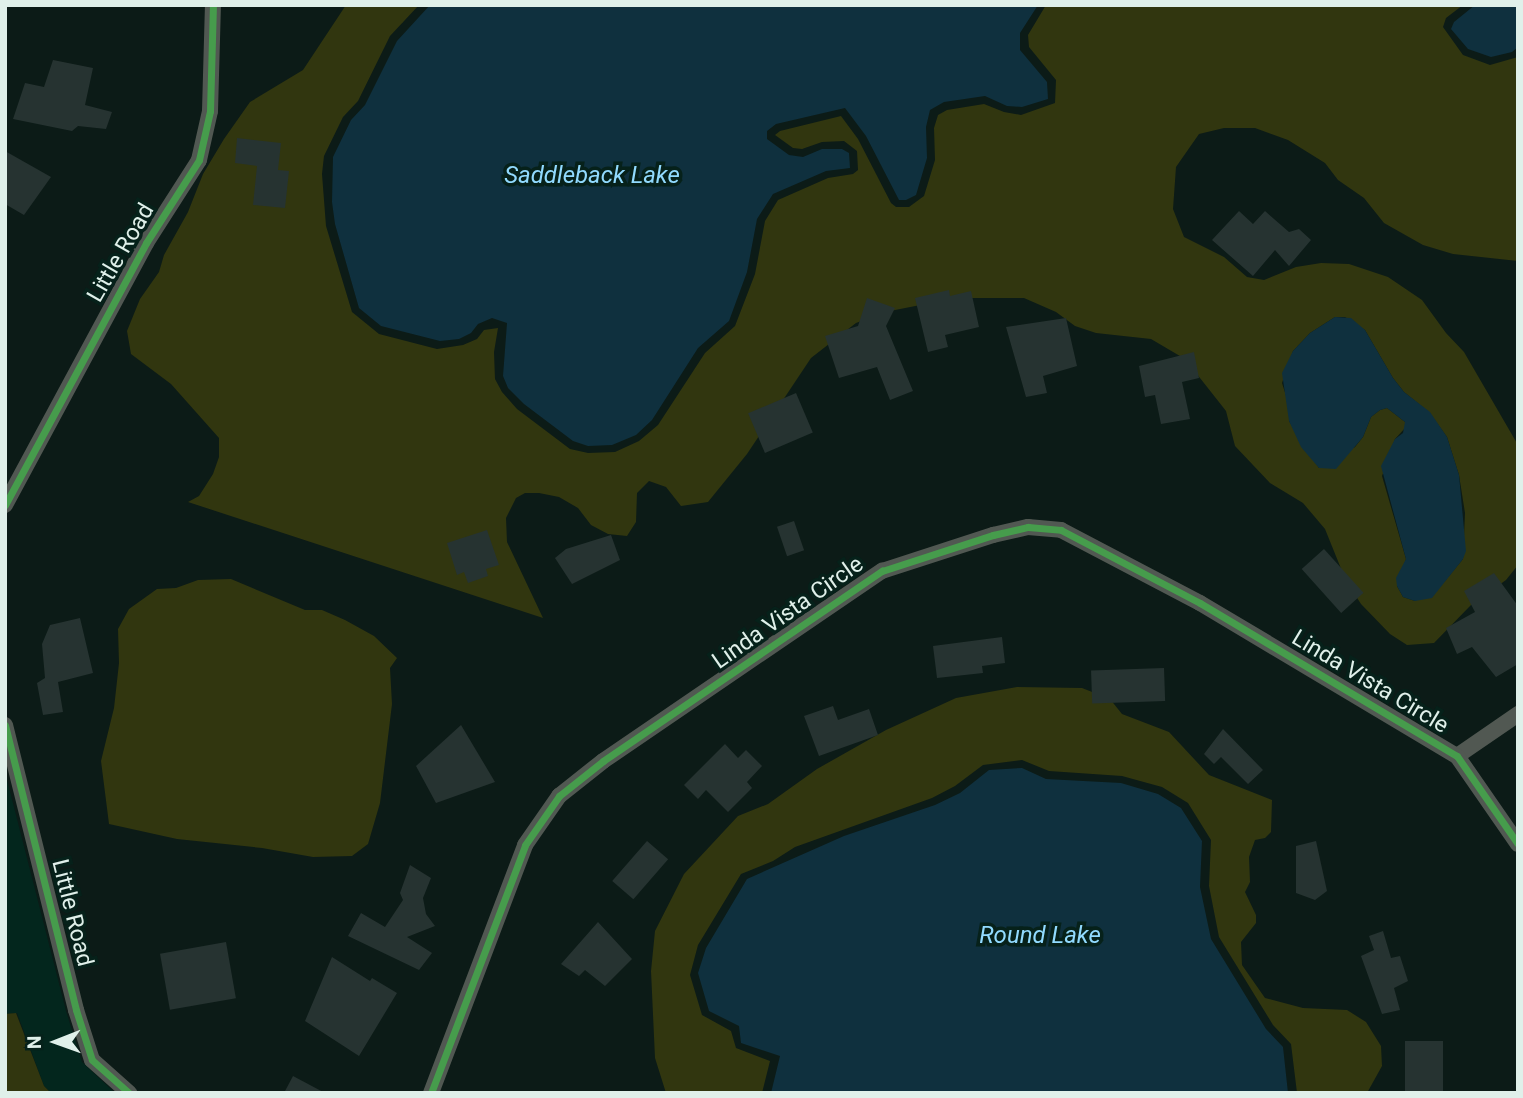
<!DOCTYPE html>
<html>
<head>
<meta charset="utf-8">
<style>
	body { margin:0 }
	#map { position:relative; width:1523px; height:1098px; overflow:hidden; background:#0c1b17; font-family:Roboto,sans-serif }
	div>[style] { position:absolute }
	[style*='--x'] { left:calc(var(--x)*1px); top:calc(var(--y)*1px); width:calc(var(--w)*1px); rotate:calc(var(--a)*1deg) }
	.built>* { inset:0; background:#03261d }
	.green>* { inset:0; background:#31360f }
	.water>* { inset:0; background:#0f303e }
	.building>* { inset:0; background:#263331; transform-origin:0 0 }
	.minor>* { height:16px; margin:-8px; padding:0 8px; transform-origin:8px; border-radius:8px; background:#515852 }
	.cycleway>* { height:7px; margin:-3.5px; padding:0 3.5px; transform-origin:3.5px; border-radius:3.5px; background:#469c4c }
	span { translate:-50% -50%; white-space:nowrap; text-align:center; line-height:1.15; -webkit-text-stroke:7px #06211a; paint-order:stroke }
	.street-label { font-size:23px; color:#e0f0ea }
	.water-label { font-size:24px; color:#91dafe; font-style:italic }
	.frame { position:absolute; inset:0; border:7px solid #e0f0ea; pointer-events:none }
	.north { position:absolute; left:21px; top:1007px; width:70px; height:70px; -webkit-text-stroke:5px #06211a; paint-order:stroke; rotate:269deg; font-size:19px; font-weight:700; line-height:28px; text-align:center; color:#e0f0ea }
	.north::after { content:''; display:block; margin:auto; width:24px; height:32px; background:#e0f0ea; clip-path:polygon(50% 0,100% 100%,50% 72%,0 100%) }
</style>
</head>
<body>
<div id="map">
	<div class="built">
		<i style="clip-path:polygon(5px 772px,66px 1011px,82px 1062px,115px 1093px,51px 1093px,44px 1086px,17px 1013px,5px 1014px)"></i>
	</div>
	<div class="green">
		<i style="clip-path:polygon(evenodd,346px 5px,419px 5px,390px 36px,358px 101px,343px 117px,324px 156px,322px 174px,326px 226px,352px 312px,379px 334px,437px 349px,463px 345px,477px 339px,484px 330px,498px 328px,494px 352px,495px 379px,502px 392px,517px 409px,570px 449px,588px 453px,615px 452px,639px 441px,658px 425px,705px 353px,735px 326px,755px 274px,765px 221px,778px 200px,828px 178px,853px 174px,858px 170px,857px 151px,844px 141px,822px 142px,802px 149px,793px 148px,775px 135px,780px 131px,841px 116px,858px 139px,891px 203px,896px 207px,909px 207px,924px 196px,935px 160px,934px 128px,938px 115px,947px 110px,984px 104px,1004px 112px,1021px 115px,1055px 103px,1056px 80px,1029px 47px,1028px 35px,1046px 5px,1463px 5px,1446px 18px,1443px 27px,1463px 55px,1490px 65px,1518px 57px,1518px 261px,1453px 254px,1423px 245px,1384px 223px,1364px 198px,1338px 180px,1325px 163px,1288px 140px,1255px 128px,1224px 128px,1199px 134px,1176px 167px,1173px 209px,1184px 237px,1224px 257px,1247px 277px,1264px 280px,1296px 267px,1321px 263px,1349px 264px,1388px 277px,1422px 300px,1446px 333px,1464px 352px,1518px 445px,1518px 565px,1506px 580px,1471px 605px,1434px 643px,1407px 645px,1390px 634px,1361px 604px,1346px 581px,1325px 529px,1303px 503px,1270px 483px,1235px 446px,1226px 411px,1185px 359px,1151px 339px,1096px 333px,1075px 326px,1056px 312px,1024px 298px,956px 298px,885px 312px,856px 323px,811px 358px,747px 454px,708px 502px,681px 506px,666px 487px,649px 481px,637px 493px,636px 522px,627px 536px,608px 534px,591px 525px,578px 508px,559px 497px,539px 493px,525px 493px,516px 498px,506px 518px,507px 542px,543px 618px,188px 502px,199px 496px,213px 474px,219px 457px,219px 438px,171px 384px,131px 354px,127px 331px,140px 299px,159px 272px,164px 255px,188px 212px,203px 174px,224px 139px,250px 102px,303px 70px,346px 5px,1335px 317px,1345px 317px,1365px 330px,1393px 378px,1404px 392px,1429px 412px,1447px 437px,1459px 475px,1465px 513px,1463px 559px,1444px 582px,1415px 601px,1403px 597px,1397px 586px,1406px 559px,1382px 476px,1395px 439px,1406px 427px,1405px 422px,1387px 408px,1380px 410px,1371px 417px,1363px 437px,1355px 447px,1319px 468px,1289px 421px,1289px 405px,1282px 383px,1293px 351px,1310px 333px,1335px 317px)"></i>
		<i style="clip-path:polygon(231px 579px,305px 610px,322px 610px,345px 620px,374px 636px,397px 658px,390px 668px,392px 704px,380px 803px,368px 844px,352px 856px,313px 857px,262px 848px,177px 839px,109px 824px,101px 761px,114px 708px,119px 663px,118px 629px,129px 609px,157px 589px,176px 588px,198px 580px)"></i>
		<i style="clip-path:polygon(1017px 687px,1082px 688px,1110px 699px,1122px 714px,1169px 732px,1209px 775px,1272px 800px,1271px 832px,1265px 838px,1255px 840px,1249px 857px,1250px 882px,1245px 892px,1256px 915px,1256px 923px,1241px 942px,1242px 965px,1265px 998px,1303px 1008px,1347px 1010px,1366px 1022px,1381px 1046px,1382px 1066px,1367px 1093px,1297px 1093px,1291px 1044px,1273px 1025px,1219px 937px,1209px 886px,1211px 840px,1188px 803px,1162px 787px,1122px 776px,1049px 771px,1022px 760px,983px 765px,955px 786px,932px 798px,795px 847px,773px 861px,741px 874px,698px 945px,690px 975px,702px 1015px,731px 1031px,736px 1048px,770px 1061px,762px 1093px,666px 1093px,655px 1058px,651px 971px,655px 931px,684px 874px,738px 816px,768px 804px,817px 769px,886px 730px,956px 698px)"></i>
		<i style="clip-path:polygon(16px 1013px,44px 1086px,51px 1093px,5px 1093px,5px 1014px)"></i>
	</div>
	<div class="water">
		<i style="clip-path:polygon(430px 5px,1038px 5px,1020px 33px,1020px 50px,1047px 82px,1048px 99px,1022px 107px,1007px 106px,985px 96px,944px 102px,930px 110px,926px 127px,927px 158px,916px 195px,906px 200px,899px 200px,866px 136px,845px 108px,776px 124px,767px 131px,767px 139px,789px 155px,803px 157px,822px 149px,842px 149px,849px 153px,850px 168px,826px 171px,773px 194px,757px 219px,747px 272px,729px 321px,698px 348px,652px 420px,636px 435px,612px 445px,588px 446px,573px 441px,524px 404px,508px 388px,503px 376px,507px 323px,492px 318px,478px 324px,471px 333px,459px 339px,440px 341px,381px 326px,359px 308px,335px 224px,332px 202px,333px 157px,351px 120px,365px 105px,397px 41px)"></i>
		<i style="clip-path:polygon(1475px 5px,1518px 5px,1518px 47px,1512px 52px,1491px 57px,1468px 49px,1451px 29px,1454px 22px)"></i>
		<i style="clip-path:polygon(1335px 317px,1351px 318px,1365px 330px,1393px 378px,1404px 392px,1430px 412px,1447px 437px,1459px 475px,1466px 551px,1463px 559px,1432px 598px,1415px 601px,1403px 597px,1397px 586px,1396px 578px,1406px 559px,1381px 466px,1395px 439px,1403px 433px,1405px 422px,1387px 408px,1380px 410px,1371px 417px,1363px 437px,1336px 469px,1319px 468px,1301px 447px,1289px 421px,1282px 373px,1293px 351px,1310px 333px)"></i>
		<i style="clip-path:polygon(1022px 768px,1046px 779px,1121px 783px,1158px 794px,1181px 808px,1202px 841px,1200px 887px,1211px 939px,1266px 1029px,1283px 1047px,1288px 1093px,771px 1093px,780px 1056px,741px 1043px,739px 1026px,709px 1011px,698px 973px,706px 948px,747px 879px,844px 836px,935px 805px,960px 793px,989px 770px)"></i>
	</div>
	<div class="building">
		<i style="clip-path:polygon(53px 60px,93px 68px,85px 105px,112px 112px,106px 129px,78px 126px,72px 131px,13px 119px,25px 83px,44px 87px)"></i>
		<i style="clip-path:polygon(237px 138px,281px 143px,278px 170px,289px 171px,285px 208px,253px 205px,257px 166px,235px 163px)"></i>
		<i style="clip-path:polygon(5px 151px,51px 177px,24px 215px,5px 204px)"></i>
		<i style="clip-path:polygon(1239px 211px,1253px 224px,1265px 211px,1289px 232px,1299px 229px,1311px 240px,1289px 266px,1275px 250px,1253px 276px,1212px 240px)"></i>
		<i style="clip-path:polygon(949px 290px,950px 296px,971px 291px,979px 327px,945px 335px,948px 347px,928px 352px,915px 298px)"></i>
		<i style="clip-path:polygon(867px 298px,895px 308px,886px 326px,913px 391px,890px 400px,877px 367px,839px 378px,825px 336px,858px 326px)"></i>
		<i style="clip-path:polygon(1066px 318px,1077px 366px,1043px 376px,1047px 393px,1026px 397px,1006px 327px)"></i>
		<i style="clip-path:polygon(1194px 352px,1199px 378px,1182px 382px,1190px 419px,1161px 424px,1155px 395px,1145px 397px,1139px 366px)"></i>
		<i style="left:796px;top:393px;width:43px;height:52px;rotate:67deg"></i>
		<i style="left:794px;top:521px;width:31px;height:18px;rotate:71deg"></i>
		<i style="clip-path:polygon(487px 530px,499px 565px,486px 569px,488px 576px,468px 583px,464px 572px,457px 575px,447px 543px)"></i>
		<i style="clip-path:polygon(611px 535px,620px 560px,572px 584px,555px 558px,566px 549px)"></i>
		<i style="left:1324px;top:549px;width:59px;height:30px;rotate:48deg"></i>
		<i style="clip-path:polygon(1494px 573px,1518px 606px,1518px 664px,1496px 677px,1472px 647px,1457px 654px,1446px 628px,1475px 612px,1464px 591px)"></i>
		<i style="clip-path:polygon(80px 618px,93px 673px,58px 682px,63px 712px,43px 715px,37px 683px,45px 678px,42px 644px,50px 625px)"></i>
		<i style="clip-path:polygon(1002px 637px,1005px 663px,982px 666px,983px 673px,937px 678px,933px 646px)"></i>
		<i style="left:1164px;top:668px;width:33px;height:73px;rotate:88deg"></i>
		<i style="clip-path:polygon(833px 706px,838px 720px,869px 709px,878px 735px,819px 756px,804px 716px)"></i>
		<i style="clip-path:polygon(461px 725px,495px 782px,436px 803px,416px 766px)"></i>
		<i style="clip-path:polygon(1223px 729px,1263px 770px,1248px 784px,1221px 757px,1214px 764px,1204px 754px)"></i>
		<i style="clip-path:polygon(725px 744px,738px 758px,746px 750px,762px 766px,747px 782px,752px 788px,728px 812px,706px 790px,698px 799px,684px 785px)"></i>
		<i style="left:647px;top:841px;width:28px;height:53px;rotate:41deg"></i>
		<i style="clip-path:polygon(1316px 841px,1327px 891px,1315px 900px,1296px 893px,1296px 846px)"></i>
		<i style="clip-path:polygon(410px 865px,431px 878px,423px 898px,426px 914px,435px 926px,407px 937px,432px 953px,419px 970px,348px 936px,361px 913px,385px 927px,403px 900px,400px 893px)"></i>
		<i style="clip-path:polygon(598px 922px,632px 959px,605px 986px,585px 970px,579px 976px,561px 964px)"></i>
		<i style="clip-path:polygon(1383px 931px,1391px 958px,1400px 956px,1408px 981px,1394px 988px,1400px 1010px,1382px 1014px,1361px 956px,1374px 950px,1369px 936px)"></i>
		<i style="left:226px;top:942px;width:57px;height:67px;rotate:80deg"></i>
		<i style="clip-path:polygon(332px 957px,370px 981px,372px 978px,397px 993px,359px 1056px,305px 1021px)"></i>
		<i style="left:1443px;top:1041px;width:52px;height:38px;rotate:90deg"></i>
		<i style="clip-path:polygon(293px 1076px,325px 1093px,284px 1093px)"></i>
	</div>
	<div class="minor">
		<i style="--x:5;--y:505;--w:298;--a:-61.7"></i>
		<i style="--x:146;--y:243;--w:98;--a:-57.4"></i>
		<i style="--x:199;--y:160;--w:50;--a:-77.3"></i>
		<i style="--x:210;--y:111;--w:106;--a:-88.4"></i>
		<i style="--x:5;--y:725;--w:294;--a:76"></i>
		<i style="--x:76;--y:1010;--w:52;--a:72.3"></i>
		<i style="--x:92;--y:1060;--w:50;--a:41.7"></i>
		<i style="--x:1457;--y:756;--w:74;--a:-34.5"></i>
		<i style="--x:431;--y:1093;--w:265;--a:-69.2"></i>
		<i style="--x:525;--y:845;--w:60;--a:-55.2"></i>
		<i style="--x:559;--y:796;--w:56;--a:-38.5"></i>
		<i style="--x:603;--y:761;--w:338;--a:-34.3"></i>
		<i style="--x:882;--y:571;--w:117;--a:-18"></i>
		<i style="--x:993;--y:535;--w:36;--a:-13"></i>
		<i style="--x:1028;--y:527;--w:33;--a:5"></i>
		<i style="--x:1061;--y:530;--w:157;--a:27.7"></i>
		<i style="--x:1200;--y:603;--w:299;--a:30.8"></i>
		<i style="--x:1457;--y:756;--w:107;--a:55.3"></i>
	</div>
	<div class="cycleway">
		<i style="--x:5;--y:505;--w:298;--a:-61.7"></i>
		<i style="--x:146;--y:243;--w:98;--a:-57.4"></i>
		<i style="--x:199;--y:160;--w:50;--a:-77.3"></i>
		<i style="--x:210;--y:111;--w:106;--a:-88.4"></i>
		<i style="--x:5;--y:725;--w:294;--a:76"></i>
		<i style="--x:76;--y:1010;--w:52;--a:72.3"></i>
		<i style="--x:92;--y:1060;--w:50;--a:41.7"></i>
		<i style="--x:431;--y:1093;--w:265;--a:-69.2"></i>
		<i style="--x:525;--y:845;--w:60;--a:-55.2"></i>
		<i style="--x:559;--y:796;--w:56;--a:-38.5"></i>
		<i style="--x:603;--y:761;--w:338;--a:-34.3"></i>
		<i style="--x:882;--y:571;--w:117;--a:-18"></i>
		<i style="--x:993;--y:535;--w:36;--a:-13"></i>
		<i style="--x:1028;--y:527;--w:33;--a:5"></i>
		<i style="--x:1061;--y:530;--w:157;--a:27.7"></i>
		<i style="--x:1200;--y:603;--w:299;--a:30.8"></i>
		<i style="--x:1457;--y:756;--w:107;--a:55.3"></i>
	</div>
	<div class="street-label">
		<span style="left:121px;top:253px;rotate:-60deg">Little Road</span>
		<span style="left:788px;top:613px;rotate:-35deg">Linda Vista Circle</span>
		<span style="left:1370px;top:682px;rotate:31deg">Linda Vista Circle</span>
		<span style="left:72px;top:913px;rotate:76deg">Little Road</span>
	</div>
	<div class="water-label">
		<span style="left:592px;top:176px">Saddleback Lake</span>
		<span style="left:1040px;top:936px">Round Lake</span>
	</div>
	<div class="frame"></div>
	<div class="north">N</div>
</div>
</body>
</html>
